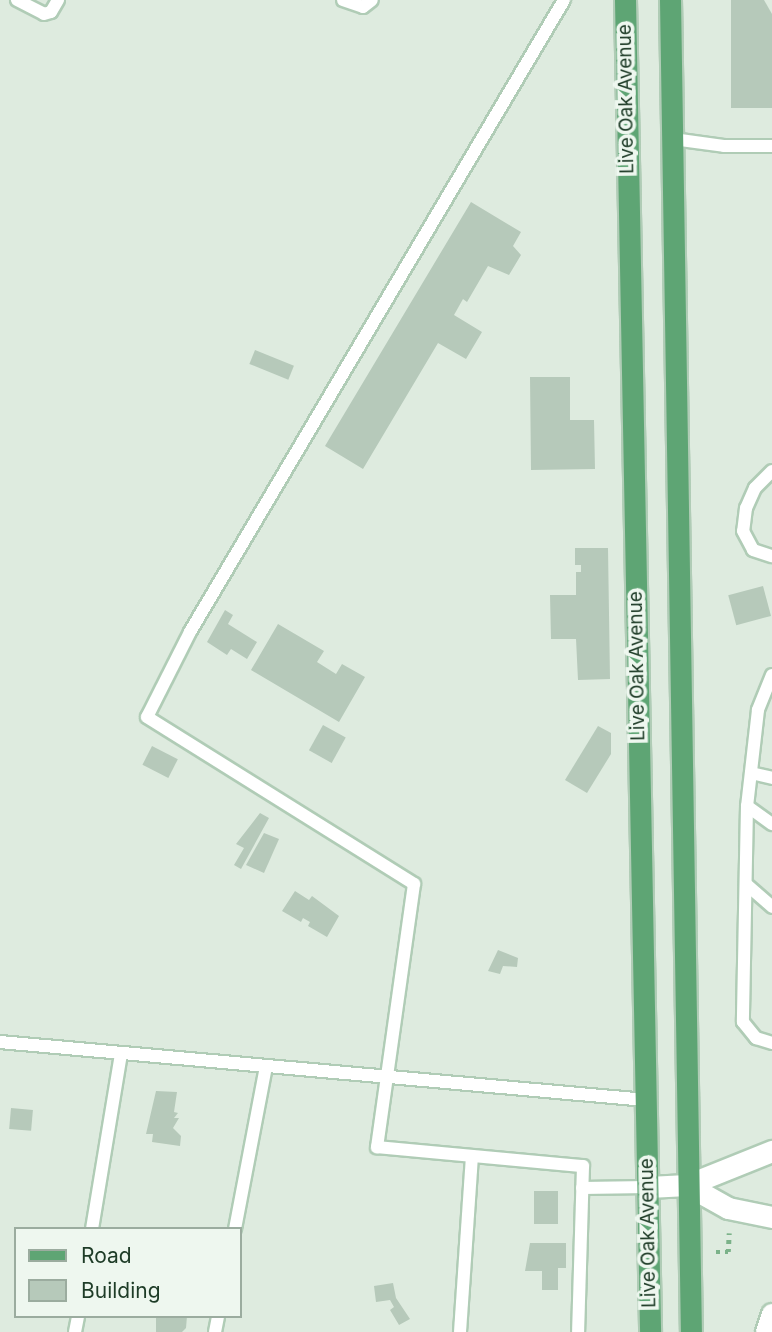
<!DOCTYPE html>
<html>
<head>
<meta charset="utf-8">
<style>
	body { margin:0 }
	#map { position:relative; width:772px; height:1332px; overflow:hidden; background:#deebdf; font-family:Inter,sans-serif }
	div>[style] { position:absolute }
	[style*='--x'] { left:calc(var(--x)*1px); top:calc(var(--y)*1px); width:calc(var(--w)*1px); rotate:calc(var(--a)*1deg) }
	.building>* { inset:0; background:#b6c9ba; transform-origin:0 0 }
	.path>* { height:4.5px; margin-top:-2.25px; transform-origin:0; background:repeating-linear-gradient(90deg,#7bb289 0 3.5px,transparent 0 8.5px) }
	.roads { filter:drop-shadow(2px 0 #b0ccb6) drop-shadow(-2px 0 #b0ccb6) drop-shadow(0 2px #b0ccb6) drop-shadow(0 -2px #b0ccb6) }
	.lane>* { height:12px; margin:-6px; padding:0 6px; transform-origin:6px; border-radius:6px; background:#fff }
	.secondary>* { height:21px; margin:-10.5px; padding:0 10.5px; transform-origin:10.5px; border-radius:10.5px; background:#fff }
	.primary>* { height:21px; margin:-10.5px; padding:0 10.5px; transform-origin:10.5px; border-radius:10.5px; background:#5ea574 }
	span { translate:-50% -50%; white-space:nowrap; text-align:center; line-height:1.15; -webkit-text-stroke:7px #eef7ef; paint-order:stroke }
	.street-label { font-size:19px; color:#1e3c27 }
	.legend { position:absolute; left:14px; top:1227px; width:228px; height:91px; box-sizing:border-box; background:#eef7ef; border:2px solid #9bac9f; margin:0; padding:9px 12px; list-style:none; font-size:21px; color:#1e3c27 }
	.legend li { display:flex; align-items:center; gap:14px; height:35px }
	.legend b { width:35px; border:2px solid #9bac9f }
</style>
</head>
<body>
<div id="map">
	<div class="building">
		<i style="clip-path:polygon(731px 0,764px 0,772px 14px,772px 108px,731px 108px)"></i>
		<i style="clip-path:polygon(471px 202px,521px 232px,513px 246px,521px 255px,509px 275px,488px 266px,467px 302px,463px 299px,454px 315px,482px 332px,466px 359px,438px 343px,363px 469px,325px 446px)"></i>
		<i style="left:255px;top:350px;width:42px;height:15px;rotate:22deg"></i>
		<i style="clip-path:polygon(530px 377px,570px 377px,570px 420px,594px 420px,595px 469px,531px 470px)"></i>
		<i style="clip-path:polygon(575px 548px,608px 548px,610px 679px,578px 680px,576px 639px,551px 639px,550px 595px,576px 595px,576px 572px,581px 572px,581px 565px,575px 565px)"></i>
		<i style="left:763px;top:586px;width:31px;height:36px;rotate:75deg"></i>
		<i style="clip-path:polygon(225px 610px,233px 615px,228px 624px,257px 642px,247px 659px,231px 649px,227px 655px,207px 642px)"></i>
		<i style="clip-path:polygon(278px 624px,324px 651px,317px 662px,336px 674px,342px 664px,365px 677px,339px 722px,251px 670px)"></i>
		<i style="left:323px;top:725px;width:26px;height:29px;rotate:29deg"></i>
		<i style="clip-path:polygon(598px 726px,611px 733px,611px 754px,587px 793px,565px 780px)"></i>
		<i style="left:152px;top:746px;width:29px;height:21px;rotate:27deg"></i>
		<i style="clip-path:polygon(260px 813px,269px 818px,241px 869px,234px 865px,244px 848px,236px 844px)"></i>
		<i style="clip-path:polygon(264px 833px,279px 839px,264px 873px,246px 865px)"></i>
		<i style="clip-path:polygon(295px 891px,309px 900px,312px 896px,339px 916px,327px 937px,308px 926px,310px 922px,303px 918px,301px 922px,282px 911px)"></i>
		<i style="clip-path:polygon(498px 950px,518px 958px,517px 967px,503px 966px,500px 974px,488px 971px)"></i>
		<i style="clip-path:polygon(156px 1091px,177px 1092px,174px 1112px,178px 1113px,174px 1118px,179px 1118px,173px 1128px,181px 1136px,180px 1146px,152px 1142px,153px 1134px,146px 1134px)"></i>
		<i style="left:11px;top:1108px;width:22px;height:21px;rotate:5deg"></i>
		<i style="left:534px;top:1191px;width:24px;height:33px"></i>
		<i style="clip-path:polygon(530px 1243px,566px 1243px,566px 1268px,558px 1268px,558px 1290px,542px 1290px,542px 1271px,525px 1271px)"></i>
		<i style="clip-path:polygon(393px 1283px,396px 1298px,410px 1319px,399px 1325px,390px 1310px,394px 1307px,390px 1300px,376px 1302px,374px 1286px)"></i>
		<i style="clip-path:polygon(156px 1316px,187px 1316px,186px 1328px,182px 1332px,156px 1332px)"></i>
	</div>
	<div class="path">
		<i style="--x:716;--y:1252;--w:12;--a:0"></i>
		<i style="--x:728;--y:1252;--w:19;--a:-87"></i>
	</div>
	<div class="roads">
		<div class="lane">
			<i style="--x:17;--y:0;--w:30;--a:27"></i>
			<i style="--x:44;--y:14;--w:7;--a:-16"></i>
			<i style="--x:51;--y:12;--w:14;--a:-60"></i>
			<i style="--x:343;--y:0;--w:21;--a:19"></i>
			<i style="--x:363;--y:7;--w:11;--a:-38"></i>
			<i style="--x:564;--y:0;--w:734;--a:120.62"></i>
			<i style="--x:190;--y:632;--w:95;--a:116.8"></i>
			<i style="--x:147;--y:717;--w:315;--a:32"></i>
			<i style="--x:414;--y:884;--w:266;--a:98"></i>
			<i style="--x:377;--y:1147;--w:207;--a:5.3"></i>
			<i style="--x:583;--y:1166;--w:166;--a:91.7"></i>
			<i style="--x:673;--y:139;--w:51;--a:7.8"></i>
			<i style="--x:724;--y:146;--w:48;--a:0"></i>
			<i style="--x:772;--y:471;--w:24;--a:135"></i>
			<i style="--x:755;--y:488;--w:22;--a:114"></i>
			<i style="--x:746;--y:508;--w:23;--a:97"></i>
			<i style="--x:743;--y:531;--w:21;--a:62"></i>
			<i style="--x:753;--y:550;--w:20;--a:18"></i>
			<i style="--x:772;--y:675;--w:38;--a:112"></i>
			<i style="--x:758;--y:710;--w:97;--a:96.5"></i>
			<i style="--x:747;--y:806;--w:31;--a:36"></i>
			<i style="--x:751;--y:773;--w:22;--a:13"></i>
			<i style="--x:747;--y:806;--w:216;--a:91.1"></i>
			<i style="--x:743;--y:1022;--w:21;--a:51"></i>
			<i style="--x:756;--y:1038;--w:17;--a:17"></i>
			<i style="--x:746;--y:884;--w:35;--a:41"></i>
			<i style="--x:0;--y:1042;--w:649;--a:5.13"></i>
			<i style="--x:582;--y:1188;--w:66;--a:-0.9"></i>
			<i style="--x:92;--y:1229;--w:177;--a:-80.6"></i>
			<i style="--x:235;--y:1229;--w:166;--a:-79.2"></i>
			<i style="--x:75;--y:1332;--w:16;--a:-79"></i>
			<i style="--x:215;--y:1332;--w:16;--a:-79"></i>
			<i style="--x:460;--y:1332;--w:176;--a:-86.1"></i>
		</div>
		<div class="secondary">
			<i style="--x:687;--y:1185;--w:47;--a:29.3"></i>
			<i style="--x:728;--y:1208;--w:45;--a:11.6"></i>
			<i style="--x:648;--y:1187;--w:39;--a:-3"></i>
			<i style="--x:687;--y:1185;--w:92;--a:-21.8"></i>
			<i style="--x:766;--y:1332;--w:19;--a:-72"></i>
		</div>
		<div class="primary">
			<i style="--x:625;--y:0;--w:1332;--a:88.92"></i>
			<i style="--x:670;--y:0;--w:1332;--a:89.1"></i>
		</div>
	</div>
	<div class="street-label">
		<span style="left:626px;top:99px;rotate:-91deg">Live Oak Avenue</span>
		<span style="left:637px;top:666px;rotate:-91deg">Live Oak Avenue</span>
		<span style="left:648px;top:1233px;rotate:-91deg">Live Oak Avenue</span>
	</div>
	<ul class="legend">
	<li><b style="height:9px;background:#5ea574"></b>Road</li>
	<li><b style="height:19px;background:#b6c9ba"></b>Building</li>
	</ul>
</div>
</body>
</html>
